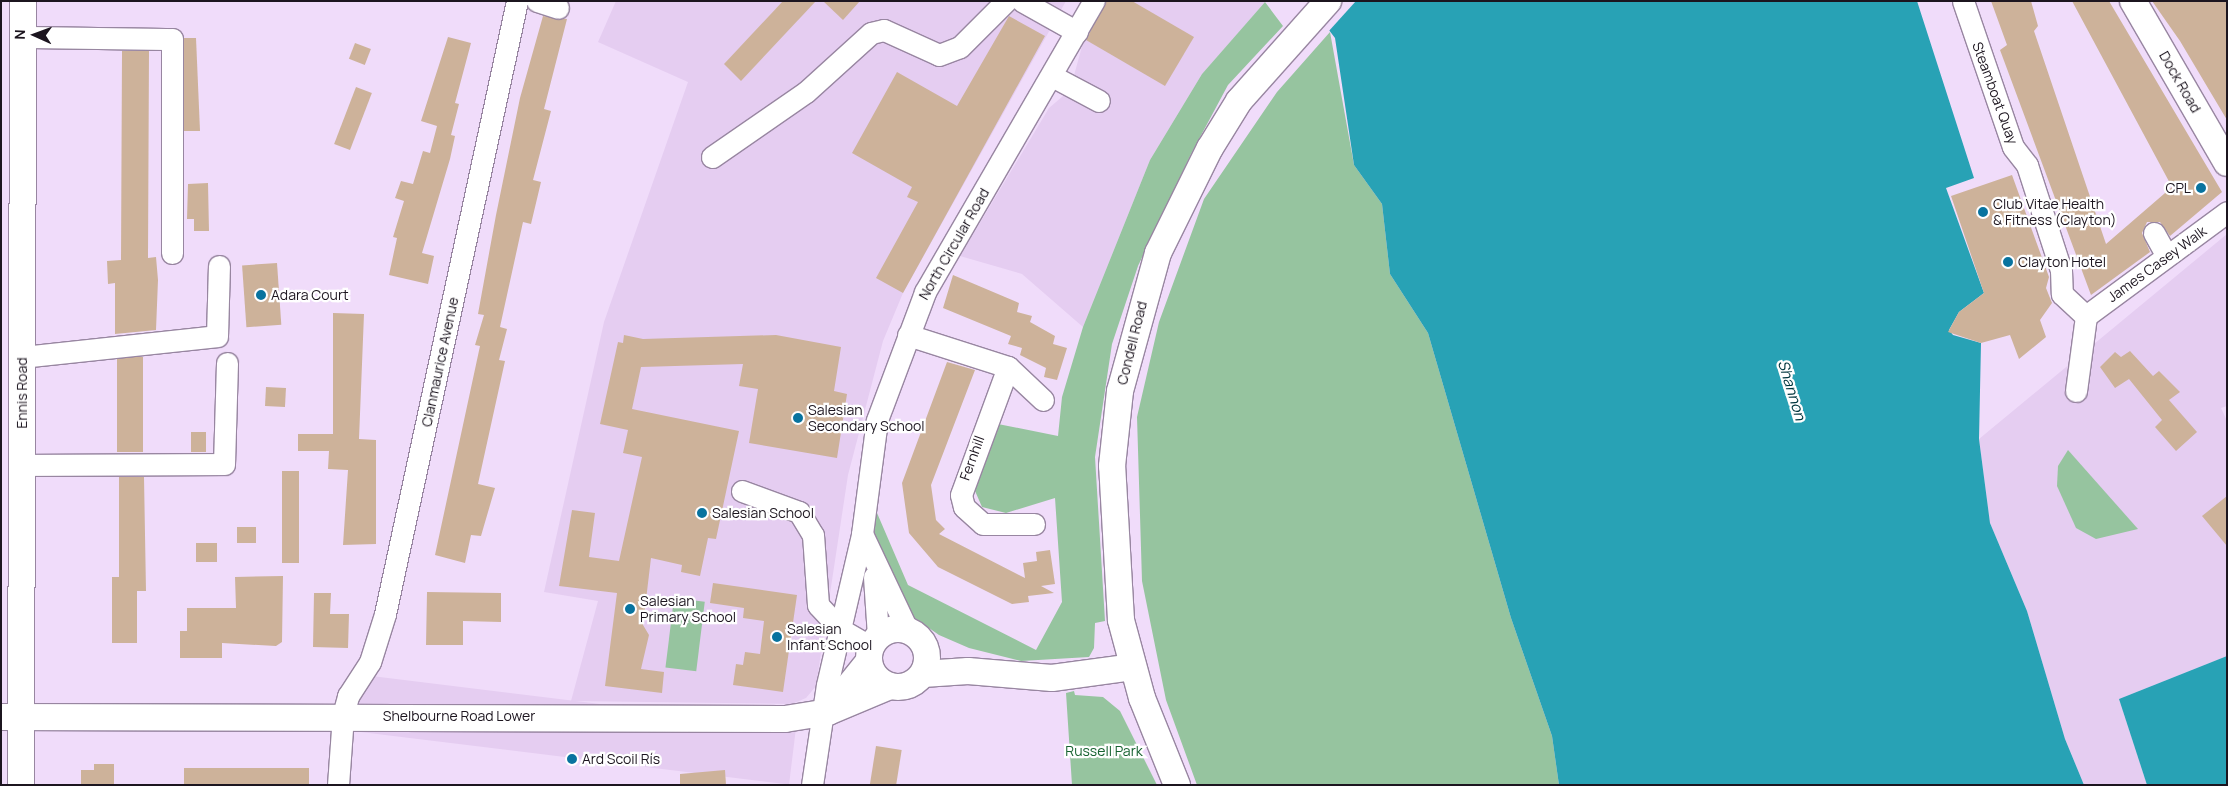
<!DOCTYPE html>
<html>
<head>
<meta charset="utf-8">
<style>
	body { margin:0 }
	#map { position:relative; width:2228px; height:786px; overflow:hidden; background:#f0dcfa; font-family:Manrope,sans-serif }
	div>[style] { position:absolute }
	[style*='--x'] { left:calc(var(--x)*1px); top:calc(var(--y)*1px); width:calc(var(--w)*1px); rotate:calc(var(--a)*1deg) }
	.built>* { inset:0; background:#e5cdf1; transform-origin:0 0 }
	.green>* { inset:0; background:#96c49f; transform-origin:0 0 }
	.water>* { inset:0; background:#28a2b5 }
	.pier>* { inset:0; background:#f0dcfa }
	.building>* { inset:0; background:#cdb29a; transform-origin:0 0 }
	.roads { filter:drop-shadow(1px 0 #9886a1) drop-shadow(-1px 0 #9886a1) drop-shadow(0 1px #9886a1) drop-shadow(0 -1px #9886a1) }
	.minor>* { height:21px; margin:-10.5px; padding:0 10.5px; transform-origin:10.5px; border-radius:10.5px; background:#fff }
	.major>* { height:26px; margin:-13px; padding:0 13px; transform-origin:13px; border-radius:13px; background:#fff }
	.major>.ring { margin:-13px; padding:0; box-sizing:content-box; background:none; border:26px solid #fff; border-radius:50% }
	.dots>* { width:14px; height:14px; translate:-50% -50%; box-sizing:border-box; border:2px solid #fff; border-radius:50% }
	span { translate:-50% -50%; white-space:nowrap; text-align:center; line-height:1.15; -webkit-text-stroke:4.5px #fff; paint-order:stroke }
	.street-label { font-size:14px; color:#1c151f }
	.poi-label { font-size:14px; color:#1c151f }
	.right { translate:-100% -50%; text-align:right }
	.left { translate:0 -50%; text-align:left }
	.park-label { font-size:14px; color:#176331 }
	.water-label { font-size:15px; color:#00363e; font-style:italic }
	.frame { position:absolute; inset:0; border:2px solid #1c151f; pointer-events:none }
	.north { position:absolute; left:10px; top:10px; width:50px; height:50px; -webkit-text-stroke:4px #fff; paint-order:stroke; rotate:272deg; font-size:14px; font-weight:700; line-height:20px; text-align:center; color:#1c151f }
	.north::after { content:''; display:block; margin:auto; width:18px; height:22px; background:#1c151f; clip-path:polygon(50% 0,100% 100%,50% 72%,0 100%) }
</style>
</head>
<body>
<div id="map">
	<div class="built">
		<i style="clip-path:polygon(616px 1px,1066px 1px,903px 293px,883px 341px,848px 475px,816px 686px,806px 698px,792px 704px,571px 701px,598px 601px,544px 592px,604px 322px,688px 82px,598px 42px)"></i>
		<i style="clip-path:polygon(1106px 1px,1265px 2px,1202px 74px,1150px 160px,1083px 327px,1022px 274px,960px 256px,1049px 108px,1070px 90px,1084px 39px)"></i>
		<i style="clip-path:polygon(2227px 234px,2227px 406px,2221px 408px,2227px 421px,2227px 656px,2119px 699px,2147px 785px,2084px 785px,2065px 739px,2027px 611px,1990px 523px,1979px 439px)"></i>
		<i style="left:796px;top:728px;width:57px;height:442px;rotate:97deg"></i>
	</div>
	<div class="green">
		<i style="clip-path:polygon(1265px 2px,1283px 26px,1228px 85px,1191px 154px,1138px 266px,1112px 344px,1095px 457px,1105px 621px,1095px 623px,1094px 648px,1089px 657px,1021px 661px,969px 648px,939px 635px,909px 614px,864px 514px,868px 492px,908px 585px,1036px 650px,1062px 602px,1055px 498px,1006px 513px,982px 507px,972px 484px,993px 423px,1058px 436px,1062px 397px,1083px 327px,1150px 160px,1202px 74px)"></i>
		<i style="clip-path:polygon(1330px 32px,1354px 165px,1382px 204px,1390px 274px,1428px 333px,1511px 618px,1552px 736px,1559px 785px,1197px 785px,1166px 700px,1142px 581px,1137px 417px,1159px 322px,1204px 199px,1277px 92px)"></i>
		<i style="clip-path:polygon(2068px 450px,2138px 529px,2096px 539px,2076px 528px,2057px 486px,2058px 466px)"></i>
		<i style="left:674px;top:598px;width:31px;height:70px;rotate:7deg"></i>
		<i style="clip-path:polygon(1074px 691px,1075px 695px,1103px 697px,1120px 711px,1157px 785px,1072px 785px,1066px 693px)"></i>
	</div>
	<div class="water">
		<i style="clip-path:polygon(1307px 1px,1917px 1px,1974px 178px,1946px 188px,1984px 293px,1959px 312px,1949px 330px,1953px 335px,1981px 343px,1979px 439px,1990px 523px,2027px 611px,2065px 739px,2084px 785px,1559px 785px,1552px 736px,1511px 618px,1428px 333px,1390px 274px,1382px 204px,1354px 165px,1335px 38px)"></i>
		<i style="clip-path:polygon(2227px 656px,2227px 785px,2147px 785px,2119px 699px)"></i>
	</div>
	<div class="pier">
		<i style="clip-path:polygon(1305px 1px,1356px 1px,1328px 32px)"></i>
	</div>
	<div class="building">
		<i style="clip-path:polygon(783px 1px,816px 1px,741px 81px,724px 64px)"></i>
		<i style="clip-path:polygon(823px 1px,860px 1px,843px 20px)"></i>
		<i style="clip-path:polygon(1106px 1px,1132px 1px,1194px 37px,1165px 86px,1086px 40px)"></i>
		<i style="clip-path:polygon(1991px 1px,2031px 1px,2038px 26px,2034px 31px,2106px 244px,2172px 187px,2072px 1px,2109px 1px,2222px 192px,2170px 236px,2160px 222px,2147px 222px,2142px 233px,2150px 252px,2091px 295px,2000px 50px,2007px 45px)"></i>
		<i style="clip-path:polygon(2152px 1px,2227px 1px,2227px 120px,2180px 41px)"></i>
		<i style="clip-path:polygon(543px 16px,567px 19px,544px 109px,551px 111px,533px 180px,541px 182px,531px 224px,523px 222px,500px 327px,507px 329px,499px 360px,505px 361px,478px 484px,495px 488px,481px 536px,471px 535px,465px 563px,435px 555px,480px 346px,475px 345px,484px 315px,478px 314px,496px 215px,520px 98px)"></i>
		<i style="clip-path:polygon(1009px 16px,1045px 36px,903px 293px,876px 278px,918px 202px,907px 197px,912px 187px,852px 153px,897px 72px,957px 106px)"></i>
		<i style="clip-path:polygon(448px 37px,471px 43px,455px 103px,459px 104px,451px 135px,455px 136px,450px 159px,422px 253px,434px 256px,428px 284px,389px 275px,397px 238px,393px 237px,404px 201px,395px 198px,401px 181px,413px 184px,423px 151px,430px 153px,437px 126px,421px 121px)"></i>
		<i style="clip-path:polygon(184px 38px,196px 38px,200px 131px,184px 131px)"></i>
		<i style="left:355px;top:43px;width:17px;height:17px;rotate:21deg"></i>
		<i style="clip-path:polygon(122px 51px,149px 51px,148px 258px,156px 257px,158px 280px,156px 330px,115px 334px,115px 283px,108px 284px,107px 261px,121px 260px)"></i>
		<i style="left:356px;top:87px;width:17px;height:61px;rotate:21deg"></i>
		<i style="clip-path:polygon(2012px 175px,2049px 277px,2046px 288px,2052px 303px,2040px 320px,2046px 337px,2019px 359px,2010px 335px,1981px 343px,1948px 332px,1959px 312px,1984px 293px,1951px 196px)"></i>
		<i style="clip-path:polygon(208px 183px,209px 231px,194px 231px,194px 219px,187px 219px,188px 184px)"></i>
		<i style="left:277px;top:263px;width:62px;height:35px;rotate:86deg"></i>
		<i style="clip-path:polygon(953px 275px,1019px 303px,1017px 312px,1032px 316px,1030px 322px,1055px 336px,1053px 344px,1067px 348px,1057px 380px,1044px 377px,1046px 368px,1020px 355px,1022px 348px,1008px 344px,1011px 336px,943px 308px)"></i>
		<i style="clip-path:polygon(333px 313px,364px 314px,359px 439px,376px 440px,376px 544px,343px 545px,348px 470px,328px 469px,329px 451px,298px 451px,298px 434px,333px 434px)"></i>
		<i style="clip-path:polygon(624px 335px,643px 339px,776px 335px,841px 347px,834px 391px,847px 394px,837px 458px,749px 443px,758px 389px,739px 386px,743px 364px,641px 367px,632px 409px,739px 431px,716px 539px,708px 538px,700px 576px,681px 572px,682px 565px,651px 558px,643px 625px,649px 635px,641px 669px,664px 672px,662px 693px,605px 686px,617px 593px,559px 586px,572px 510px,595px 513px,589px 557px,619px 561px,642px 457px,623px 453px,628px 430px,600px 424px,618px 342px,623px 343px)"></i>
		<i style="clip-path:polygon(2130px 351px,2153px 376px,2159px 371px,2180px 392px,2169px 400px,2197px 432px,2176px 451px,2155px 427px,2162px 420px,2129px 379px,2115px 388px,2100px 367px,2115px 352px,2121px 357px)"></i>
		<i style="left:143px;top:357px;width:95px;height:26px;rotate:90deg"></i>
		<i style="clip-path:polygon(947px 362px,975px 370px,931px 485px,936px 520px,945px 529px,939px 534px,1025px 578px,1023px 563px,1037px 561px,1036px 552px,1050px 550px,1055px 584px,1041px 586px,1054px 593px,1028px 596px,1029px 602px,1012px 604px,938px 567px,909px 533px,902px 483px)"></i>
		<i style="left:266px;top:387px;width:20px;height:19px;rotate:3deg"></i>
		<i style="left:191px;top:432px;width:15px;height:20px"></i>
		<i style="left:282px;top:471px;width:17px;height:92px"></i>
		<i style="clip-path:polygon(119px 477px,144px 477px,146px 591px,137px 591px,137px 643px,112px 643px,112px 577px,119px 577px)"></i>
		<i style="clip-path:polygon(2227px 496px,2227px 546px,2202px 516px)"></i>
		<i style="left:237px;top:527px;width:19px;height:16px"></i>
		<i style="left:196px;top:543px;width:21px;height:19px"></i>
		<i style="clip-path:polygon(283px 576px,282px 642px,276px 646px,222px 643px,222px 658px,180px 658px,180px 631px,187px 631px,187px 608px,236px 608px,235px 577px)"></i>
		<i style="clip-path:polygon(713px 583px,797px 595px,783px 692px,733px 685px,736px 664px,743px 665px,745px 652px,760px 654px,764px 621px,743px 618px,744px 608px,710px 603px)"></i>
		<i style="clip-path:polygon(427px 592px,501px 593px,501px 622px,463px 621px,463px 645px,426px 645px)"></i>
		<i style="clip-path:polygon(314px 593px,331px 593px,330px 614px,349px 614px,348px 648px,313px 647px)"></i>
		<i style="left:876px;top:746px;width:26px;height:39px;rotate:9deg"></i>
		<i style="clip-path:polygon(94px 764px,114px 764px,114px 785px,81px 785px,81px 770px,94px 770px)"></i>
		<i style="left:184px;top:768px;width:125px;height:17px"></i>
		<i style="clip-path:polygon(725px 770px,726px 785px,680px 785px,680px 774px)"></i>
	</div>
	<div class="roads">
		<div class="minor">
			<i style="--x:537;--y:1;--w:22;--a:18"></i>
			<i style="--x:1022;--y:1;--w:63;--a:29.4"></i>
			<i style="--x:1963;--y:1;--w:154;--a:71.1"></i>
			<i style="--x:2013;--y:147;--w:23;--a:52"></i>
			<i style="--x:2027;--y:165;--w:110;--a:72.1"></i>
			<i style="--x:2061;--y:270;--w:24;--a:88"></i>
			<i style="--x:2062;--y:294;--w:33;--a:43"></i>
			<i style="--x:23;--y:37;--w:149;--a:0.8"></i>
			<i style="--x:172;--y:39;--w:214;--a:90"></i>
			<i style="--x:1052;--y:76;--w:53;--a:28"></i>
			<i style="--x:712;--y:157;--w:114;--a:-34.7"></i>
			<i style="--x:806;--y:92;--w:88;--a:-42.2"></i>
			<i style="--x:871;--y:33;--w:13;--a:-13"></i>
			<i style="--x:884;--y:30;--w:60;--a:24.4"></i>
			<i style="--x:939;--y:55;--w:22;--a:-21"></i>
			<i style="--x:960;--y:47;--w:65;--a:-45"></i>
			<i style="--x:2154;--y:233;--w:26;--a:61"></i>
			<i style="--x:2086;--y:316;--w:175;--a:-36.4"></i>
			<i style="--x:908;--y:335;--w:105;--a:17.7"></i>
			<i style="--x:1008;--y:367;--w:48;--a:43.3"></i>
			<i style="--x:22;--y:357;--w:196;--a:-6.1"></i>
			<i style="--x:217;--y:336;--w:70;--a:-88.4"></i>
			<i style="--x:1008;--y:367;--w:136;--a:110.2"></i>
			<i style="--x:961;--y:495;--w:12;--a:76"></i>
			<i style="--x:964;--y:507;--w:25;--a:42"></i>
			<i style="--x:983;--y:524;--w:51;--a:0"></i>
			<i style="--x:2076;--y:391;--w:76;--a:-82.4"></i>
			<i style="--x:22;--y:465;--w:202;--a:-0.3"></i>
			<i style="--x:224;--y:464;--w:101;--a:-88.3"></i>
			<i style="--x:742;--y:491;--w:61;--a:20.2"></i>
			<i style="--x:799;--y:512;--w:27;--a:59"></i>
			<i style="--x:813;--y:535;--w:70;--a:85.9"></i>
			<i style="--x:818;--y:605;--w:33;--a:47"></i>
			<i style="--x:840;--y:629;--w:36;--a:30"></i>
			<i style="--x:874;--y:577;--w:59;--a:86.1"></i>
			<i style="--x:907;--y:629;--w:105;--a:-115.3"></i>
			<i style="--x:862;--y:534;--w:115;--a:-82.5"></i>
			<i style="--x:877;--y:420;--w:137;--a:-69.4"></i>
			<i style="--x:925;--y:292;--w:337;--a:-59.9"></i>
			<i style="--x:338;--y:785;--w:70;--a:-85.9"></i>
			<i style="--x:343;--y:715;--w:20;--a:-75"></i>
			<i style="--x:348;--y:696;--w:40;--a:-57.1"></i>
			<i style="--x:370;--y:662;--w:50;--a:-72.6"></i>
			<i style="--x:385;--y:614;--w:627;--a:-77.85"></i>
			<i style="--x:812;--y:785;--w:101;--a:-81.5"></i>
			<i style="--x:827;--y:685;--w:155;--a:-76.9"></i>
		</div>
		<div class="major">
			<i style="--x:2133;--y:1;--w:187;--a:59.9"></i>
			<i class="ring" style="left:869px;top:629px;width:32px;height:32px"></i>
			<i style="--x:923;--y:674;--w:45;--a:-3.8"></i>
			<i style="--x:968;--y:671;--w:84;--a:4.8"></i>
			<i style="--x:1052;--y:678;--w:81;--a:-7.8"></i>
			<i style="--x:829;--y:711;--w:64;--a:-51.3"></i>
			<i style="--x:1;--y:717;--w:784;--a:0.15"></i>
			<i style="--x:785;--y:719;--w:44;--a:-9.2"></i>
			<i style="--x:828;--y:712;--w:67;--a:-22.8"></i>
			<i style="--x:21;--y:785;--w:784;--a:-89.85"></i>
			<i style="--x:1177;--y:785;--w:94;--a:-111.9"></i>
			<i style="--x:1142;--y:698;--w:81;--a:-105.1"></i>
			<i style="--x:1121;--y:620;--w:154;--a:-93.3"></i>
			<i style="--x:1112;--y:466;--w:75;--a:-83.9"></i>
			<i style="--x:1120;--y:391;--w:143;--a:-74.6"></i>
			<i style="--x:1158;--y:253;--w:117;--a:-63.7"></i>
			<i style="--x:1210;--y:148;--w:55;--a:-58.3"></i>
			<i style="--x:1239;--y:101;--w:134;--a:-48.3"></i>
		</div>
	</div>
	<div class="dots">
		<i style="left:2201px;top:188px;background:#08739f"></i>
		<i style="left:1983px;top:212px;background:#08739f"></i>
		<i style="left:2008px;top:262px;background:#08739f"></i>
		<i style="left:261px;top:295px;background:#08739f"></i>
		<i style="left:798px;top:418px;background:#08739f"></i>
		<i style="left:702px;top:513px;background:#08739f"></i>
		<i style="left:630px;top:609px;background:#08739f"></i>
		<i style="left:777px;top:637px;background:#08739f"></i>
		<i style="left:572px;top:759px;background:#08739f"></i>
	</div>
	<div class="street-label">
		<span style="left:2180px;top:82px;rotate:60deg">Dock Road</span>
		<span style="left:1995px;top:93px;rotate:70deg">Steamboat Quay</span>
		<span style="left:954px;top:244px;rotate:-60deg">North Circular Road</span>
		<span style="left:2157px;top:264px;rotate:-36deg">James Casey Walk</span>
		<span style="left:1132px;top:343px;rotate:-76deg">Condell Road</span>
		<span style="left:440px;top:362px;rotate:-78deg">Clanmaurice Avenue</span>
		<span style="left:22px;top:393px;rotate:-90deg">Ennis Road</span>
		<span style="left:972px;top:458px;rotate:-70deg">Fernhill</span>
		<span style="left:459px;top:716px">Shelbourne Road Lower</span>
	</div>
	<div class="poi-label">
		<span class="right" style="left:2191px;top:188px">CPL</span>
		<span class="left" style="left:1993px;top:212px">Club Vitae Health<br>&amp; Fitness (Clayton)</span>
		<span class="left" style="left:2018px;top:262px">Clayton Hotel</span>
		<span class="left" style="left:271px;top:295px">Adara Court</span>
		<span class="left" style="left:808px;top:418px">Salesian<br>Secondary School</span>
		<span class="left" style="left:712px;top:513px">Salesian School</span>
		<span class="left" style="left:640px;top:609px">Salesian<br>Primary School</span>
		<span class="left" style="left:787px;top:637px">Salesian<br>Infant School</span>
		<span class="left" style="left:582px;top:759px">Ard Scoil Rís</span>
	</div>
	<div class="park-label">
		<span style="left:1104px;top:751px">Russell Park</span>
	</div>
	<div class="water-label">
		<span style="left:1792px;top:390px;rotate:73deg">Shannon</span>
	</div>
	<div class="frame"></div>
	<div class="north">N</div>
</div>
</body>
</html>
